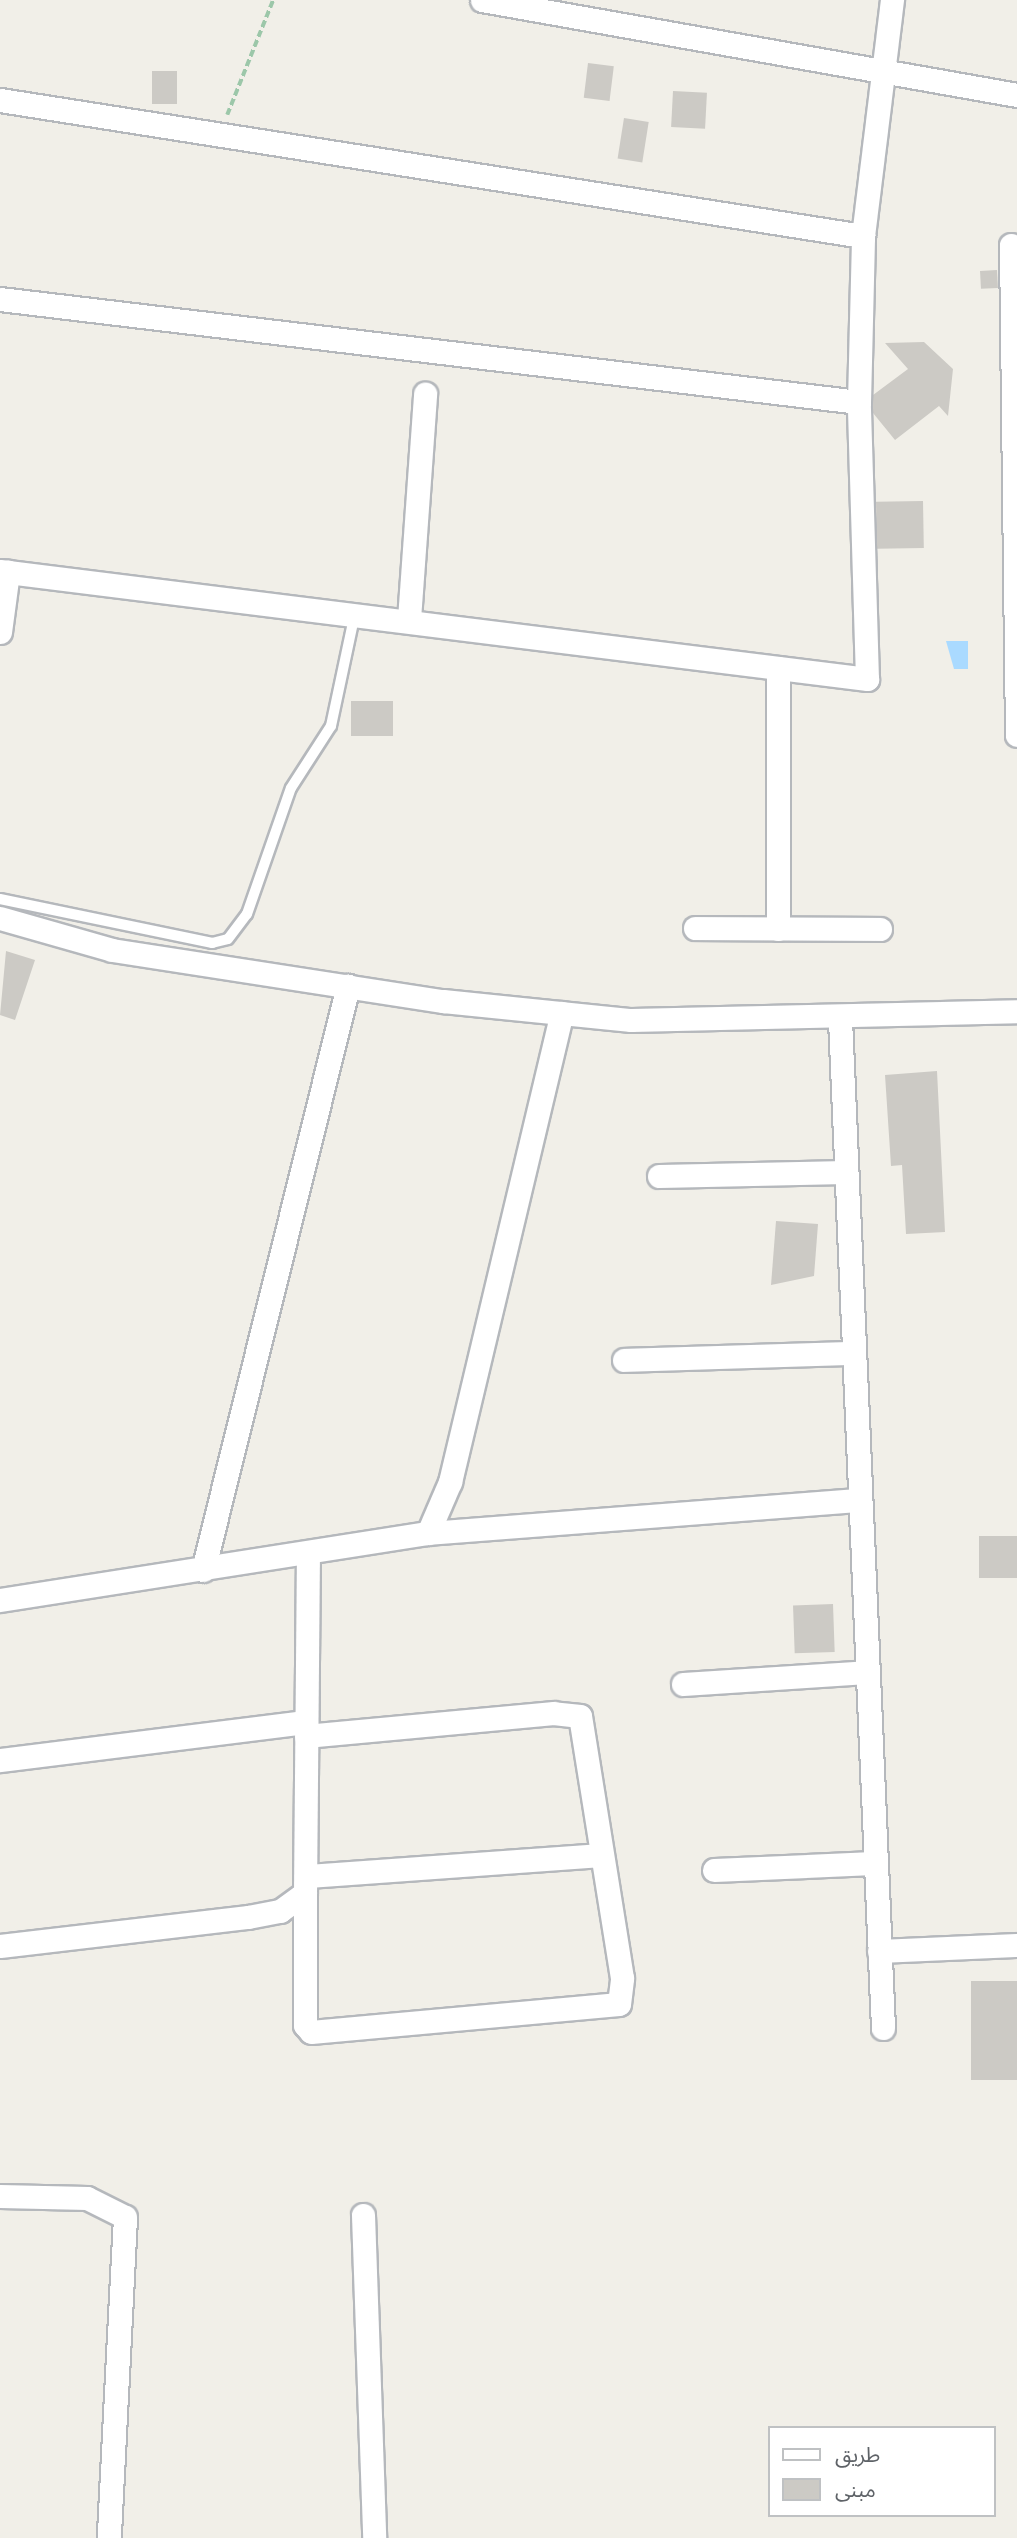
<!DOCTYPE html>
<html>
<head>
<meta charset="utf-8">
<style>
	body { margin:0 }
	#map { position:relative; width:1017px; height:2538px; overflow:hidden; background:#f1efe8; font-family:Roboto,"Noto Sans Arabic",sans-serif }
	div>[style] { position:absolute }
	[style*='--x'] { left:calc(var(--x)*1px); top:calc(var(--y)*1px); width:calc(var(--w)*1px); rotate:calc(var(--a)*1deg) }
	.water>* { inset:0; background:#aadaff }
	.building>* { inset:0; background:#cccac5; transform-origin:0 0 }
	.path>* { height:3.5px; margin-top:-1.75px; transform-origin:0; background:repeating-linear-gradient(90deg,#9cc7a9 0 7px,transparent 0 10.5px) }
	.roads { filter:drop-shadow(2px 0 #b5b8bc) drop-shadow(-2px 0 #b5b8bc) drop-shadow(0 2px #b5b8bc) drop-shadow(0 -2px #b5b8bc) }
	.service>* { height:10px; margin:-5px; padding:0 5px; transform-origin:5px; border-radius:5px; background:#fff }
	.minor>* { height:23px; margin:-11.5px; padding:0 11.5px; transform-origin:11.5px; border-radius:11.5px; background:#fff }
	span { translate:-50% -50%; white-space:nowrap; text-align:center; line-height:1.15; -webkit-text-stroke:5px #fff; paint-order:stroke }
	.legend { position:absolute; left:768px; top:2426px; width:228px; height:91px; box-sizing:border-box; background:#fff; border:2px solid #bfc1c3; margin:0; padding:9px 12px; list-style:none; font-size:21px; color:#5f6368 }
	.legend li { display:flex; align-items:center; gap:14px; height:35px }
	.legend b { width:35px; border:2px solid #bfc1c3 }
</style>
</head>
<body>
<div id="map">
	<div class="water">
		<i style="clip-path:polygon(946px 641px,968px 641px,968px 669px,954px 669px)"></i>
	</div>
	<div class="building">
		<i style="left:588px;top:63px;width:26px;height:35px;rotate:7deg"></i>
		<i style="left:152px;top:71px;width:25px;height:33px"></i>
		<i style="left:673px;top:91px;width:34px;height:36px;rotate:3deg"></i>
		<i style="left:624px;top:118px;width:25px;height:41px;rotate:9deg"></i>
		<i style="left:997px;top:270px;width:18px;height:17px;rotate:87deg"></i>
		<i style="clip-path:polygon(924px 342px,953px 369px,948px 416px,939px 406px,895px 440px,873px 413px,873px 395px,908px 369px,885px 343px)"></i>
		<i style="left:923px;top:501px;width:47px;height:47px;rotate:89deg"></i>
		<i style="left:351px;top:701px;width:42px;height:35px"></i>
		<i style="clip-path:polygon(6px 951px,35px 960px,15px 1020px,0 1015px)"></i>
		<i style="clip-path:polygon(937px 1071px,945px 1232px,906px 1234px,902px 1165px,891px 1166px,885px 1075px)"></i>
		<i style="clip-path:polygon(776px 1221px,818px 1224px,814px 1276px,771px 1285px)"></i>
		<i style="left:979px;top:1536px;width:38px;height:42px"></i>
		<i style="left:833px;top:1604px;width:48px;height:40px;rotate:88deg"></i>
		<i style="left:1017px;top:1981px;width:99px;height:46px;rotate:90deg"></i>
	</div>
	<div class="path">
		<i style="--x:227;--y:115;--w:124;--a:-68.2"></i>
	</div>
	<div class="roads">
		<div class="service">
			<i style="--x:0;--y:899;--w:217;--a:11.7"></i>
			<i style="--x:212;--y:943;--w:16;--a:-14"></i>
			<i style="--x:228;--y:939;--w:31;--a:-53"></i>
			<i style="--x:247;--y:914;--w:133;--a:-70.8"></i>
			<i style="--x:291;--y:788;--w:74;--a:-57.2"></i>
			<i style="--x:331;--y:726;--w:116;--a:-78"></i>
		</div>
		<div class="minor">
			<i style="--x:482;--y:0;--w:543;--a:10.07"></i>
			<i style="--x:0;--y:100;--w:874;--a:8.96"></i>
			<i style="--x:1011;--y:245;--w:490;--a:89.3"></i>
			<i style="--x:0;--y:299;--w:865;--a:6.84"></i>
			<i style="--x:0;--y:571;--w:874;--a:7.1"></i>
			<i style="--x:867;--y:679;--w:277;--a:-91.7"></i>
			<i style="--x:859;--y:402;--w:166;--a:-88.6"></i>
			<i style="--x:863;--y:236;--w:238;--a:-83"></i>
			<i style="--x:409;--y:619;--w:226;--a:-85.9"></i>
			<i style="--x:0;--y:632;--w:61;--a:-82.4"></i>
			<i style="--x:778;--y:668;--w:261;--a:90"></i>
			<i style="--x:0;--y:918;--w:116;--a:15.9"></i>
			<i style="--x:112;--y:950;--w:335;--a:8.8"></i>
			<i style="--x:443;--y:1001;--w:189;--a:5.8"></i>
			<i style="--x:631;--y:1020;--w:386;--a:-1.3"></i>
			<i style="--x:695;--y:928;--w:185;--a:0.3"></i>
			<i style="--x:840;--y:1019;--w:1010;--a:87.56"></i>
			<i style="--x:659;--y:1176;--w:187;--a:-1.2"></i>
			<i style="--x:624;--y:1360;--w:229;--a:-1.8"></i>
			<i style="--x:428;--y:1533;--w:432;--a:-4.4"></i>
			<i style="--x:203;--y:1570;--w:602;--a:-76.06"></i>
			<i style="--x:0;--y:1600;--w:433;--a:-8.9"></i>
			<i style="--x:428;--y:1533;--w:56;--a:-66.7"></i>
			<i style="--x:450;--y:1482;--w:482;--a:-76.6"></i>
			<i style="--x:683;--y:1684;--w:184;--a:-3.7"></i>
			<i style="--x:0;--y:1760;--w:308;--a:-7.1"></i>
			<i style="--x:714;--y:1870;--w:159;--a:-2.5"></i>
			<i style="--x:308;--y:1876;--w:294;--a:-4.1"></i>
			<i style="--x:305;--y:1893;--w:132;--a:90"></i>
			<i style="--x:305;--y:2025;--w:9;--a:49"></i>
			<i style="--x:311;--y:2032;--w:309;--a:-5.2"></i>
			<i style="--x:619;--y:2004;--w:26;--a:-83"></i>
			<i style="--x:622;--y:1978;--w:265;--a:-99.1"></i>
			<i style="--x:580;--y:1716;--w:27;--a:-174"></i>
			<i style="--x:553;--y:1713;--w:248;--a:174.7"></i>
			<i style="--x:0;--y:1946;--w:250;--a:-6.7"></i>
			<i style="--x:248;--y:1917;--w:33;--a:-11"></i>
			<i style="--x:280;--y:1911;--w:31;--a:-36"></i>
			<i style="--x:305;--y:1893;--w:339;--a:-89.5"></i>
			<i style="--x:879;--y:1951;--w:138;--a:-2.5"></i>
			<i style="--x:0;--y:2196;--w:87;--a:1.3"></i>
			<i style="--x:87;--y:2198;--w:42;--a:26.6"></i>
			<i style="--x:125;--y:2217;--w:321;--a:92.9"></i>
			<i style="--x:363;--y:2215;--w:323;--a:88"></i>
		</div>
	</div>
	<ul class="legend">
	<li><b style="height:9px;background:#fff"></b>طريق</li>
	<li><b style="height:19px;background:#cccac5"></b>مبنى</li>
	</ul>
</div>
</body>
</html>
